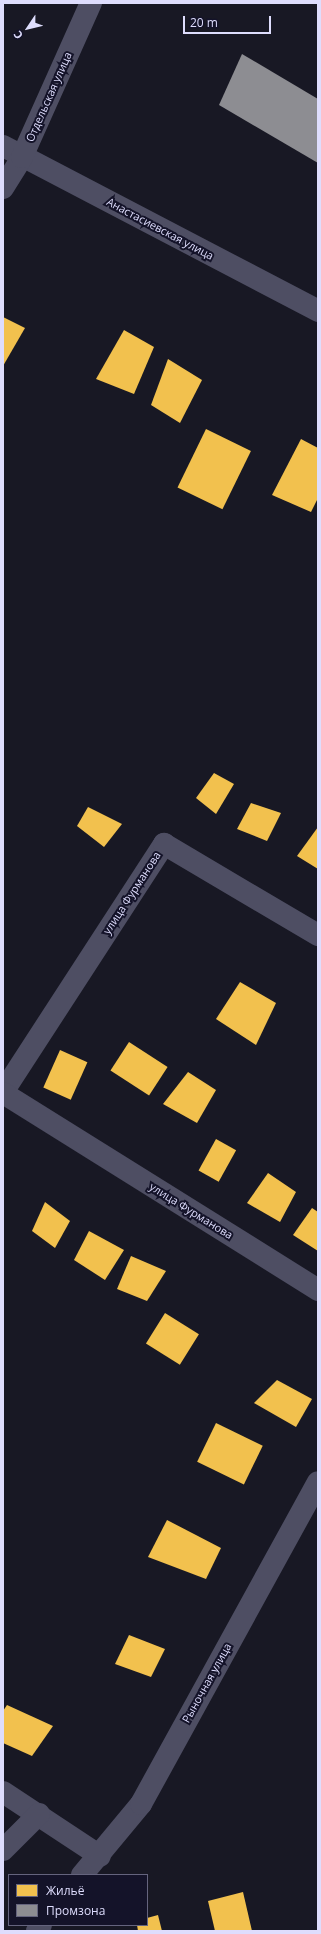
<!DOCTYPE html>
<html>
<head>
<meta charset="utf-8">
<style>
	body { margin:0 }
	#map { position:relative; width:321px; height:1934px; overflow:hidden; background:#181824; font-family:"Open Sans",sans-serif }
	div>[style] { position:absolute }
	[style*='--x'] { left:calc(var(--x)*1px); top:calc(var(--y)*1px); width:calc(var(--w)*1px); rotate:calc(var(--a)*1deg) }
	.homes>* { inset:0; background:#f2c14e; transform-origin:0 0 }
	.industry>* { inset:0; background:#8d8d92 }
	.minor>* { height:22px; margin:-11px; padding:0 11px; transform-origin:11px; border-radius:11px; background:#4e4e63 }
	span { translate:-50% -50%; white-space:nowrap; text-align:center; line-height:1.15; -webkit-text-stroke:4px #141329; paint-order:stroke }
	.street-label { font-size:11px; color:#deddfd }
	.frame { position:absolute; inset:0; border:4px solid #deddfd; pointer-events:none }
	.legend { position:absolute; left:8px; top:1874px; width:140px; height:52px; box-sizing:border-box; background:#141329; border:1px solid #65647e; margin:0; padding:5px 7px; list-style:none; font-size:12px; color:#deddfd }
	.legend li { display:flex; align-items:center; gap:8px; height:20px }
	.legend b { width:20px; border:1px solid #65647e }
	.north { position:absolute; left:8px; top:8px; width:40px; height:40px; -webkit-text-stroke:3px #141329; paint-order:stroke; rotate:235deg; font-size:11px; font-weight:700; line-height:16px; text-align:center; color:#deddfd }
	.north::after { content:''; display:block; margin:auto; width:14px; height:18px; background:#deddfd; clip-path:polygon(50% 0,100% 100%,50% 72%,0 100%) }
	.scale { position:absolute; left:183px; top:16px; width:88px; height:18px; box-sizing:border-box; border:2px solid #deddfd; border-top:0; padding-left:5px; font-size:12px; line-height:14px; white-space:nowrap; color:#deddfd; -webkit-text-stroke:3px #141329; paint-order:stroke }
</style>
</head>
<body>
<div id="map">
	<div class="homes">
		<i style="clip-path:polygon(3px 317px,25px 328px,3px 366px)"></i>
		<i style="clip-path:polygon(124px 330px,154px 347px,134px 394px,96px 379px)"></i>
		<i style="clip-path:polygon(168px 359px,202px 380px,180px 423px,151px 405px)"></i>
		<i style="left:206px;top:429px;width:50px;height:65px;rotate:26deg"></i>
		<i style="clip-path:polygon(301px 439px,318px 448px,318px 498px,311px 512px,272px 495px)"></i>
		<i style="clip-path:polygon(214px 773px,234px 784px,216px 814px,196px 798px)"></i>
		<i style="clip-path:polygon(251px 803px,281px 813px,267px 841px,237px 829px)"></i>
		<i style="clip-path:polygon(88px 807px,122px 824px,104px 847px,77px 826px)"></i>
		<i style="clip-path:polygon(318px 827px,318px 869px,297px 856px)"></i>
		<i style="clip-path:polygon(240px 982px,276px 1003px,256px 1045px,216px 1019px)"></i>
		<i style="left:129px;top:1042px;width:46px;height:34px;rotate:33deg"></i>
		<i style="left:60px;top:1050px;width:30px;height:41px;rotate:24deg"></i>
		<i style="clip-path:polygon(188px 1072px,216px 1090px,197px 1123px,163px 1104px)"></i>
		<i style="left:216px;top:1139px;width:23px;height:36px;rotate:29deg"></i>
		<i style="clip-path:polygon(268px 1173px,296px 1192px,280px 1222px,247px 1203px)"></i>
		<i style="clip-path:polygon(45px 1202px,70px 1221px,55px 1248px,32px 1231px)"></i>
		<i style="clip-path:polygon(312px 1208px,318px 1212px,318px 1251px,293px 1235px)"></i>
		<i style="clip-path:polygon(89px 1231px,124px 1250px,105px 1280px,74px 1260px)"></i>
		<i style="clip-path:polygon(131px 1256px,166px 1271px,147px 1301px,117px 1289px)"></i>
		<i style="left:165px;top:1313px;width:40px;height:36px;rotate:32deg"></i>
		<i style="clip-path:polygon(277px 1380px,312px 1399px,296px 1427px,254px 1403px)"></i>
		<i style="left:216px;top:1423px;width:52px;height:43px;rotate:26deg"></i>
		<i style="clip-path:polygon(167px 1520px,221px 1548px,206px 1579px,148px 1557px)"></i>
		<i style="clip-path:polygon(129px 1635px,165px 1649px,151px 1677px,115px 1664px)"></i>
		<i style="clip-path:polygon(7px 1705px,53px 1726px,32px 1756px,3px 1743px,3px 1711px)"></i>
		<i style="clip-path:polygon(243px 1892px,252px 1931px,215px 1931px,208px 1901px)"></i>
		<i style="clip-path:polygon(158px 1915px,162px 1931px,138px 1931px,137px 1925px,147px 1925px,147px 1918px)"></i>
	</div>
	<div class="industry">
		<i style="clip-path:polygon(242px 54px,318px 99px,318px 163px,219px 105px)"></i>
	</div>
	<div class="minor">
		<i style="--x:3;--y:146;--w:356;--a:27.6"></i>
		<i style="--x:3;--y:188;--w:36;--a:-58"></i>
		<i style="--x:22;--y:157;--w:169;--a:-65.9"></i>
		<i style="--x:3;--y:1092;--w:296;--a:-57"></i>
		<i style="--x:164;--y:844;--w:179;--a:30.6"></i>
		<i style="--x:3;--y:1093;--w:372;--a:32"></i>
		<i style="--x:3;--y:1792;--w:116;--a:33.4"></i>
		<i style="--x:3;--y:1850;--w:51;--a:-45"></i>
		<i style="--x:82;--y:1875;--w:92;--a:-50.3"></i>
		<i style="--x:141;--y:1804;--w:367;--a:-61.2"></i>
		<i style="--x:37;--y:1931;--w:7;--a:-56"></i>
	</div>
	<div class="street-label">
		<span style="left:49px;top:97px;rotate:-66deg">Отдельская улица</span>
		<span style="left:160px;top:229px;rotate:28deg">Анастасиевская улица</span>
		<span style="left:132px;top:893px;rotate:-57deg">улица Фурманова</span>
		<span style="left:191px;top:1211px;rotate:32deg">улица Фурманова</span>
		<span style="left:207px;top:1683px;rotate:-61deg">Рыночная улица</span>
	</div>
	<div class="frame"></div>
	<ul class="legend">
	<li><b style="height:11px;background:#f2c14e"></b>Жильё</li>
	<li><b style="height:11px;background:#8d8d92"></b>Промзона</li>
	</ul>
	<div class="north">С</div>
	<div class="scale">20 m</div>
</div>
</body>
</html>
